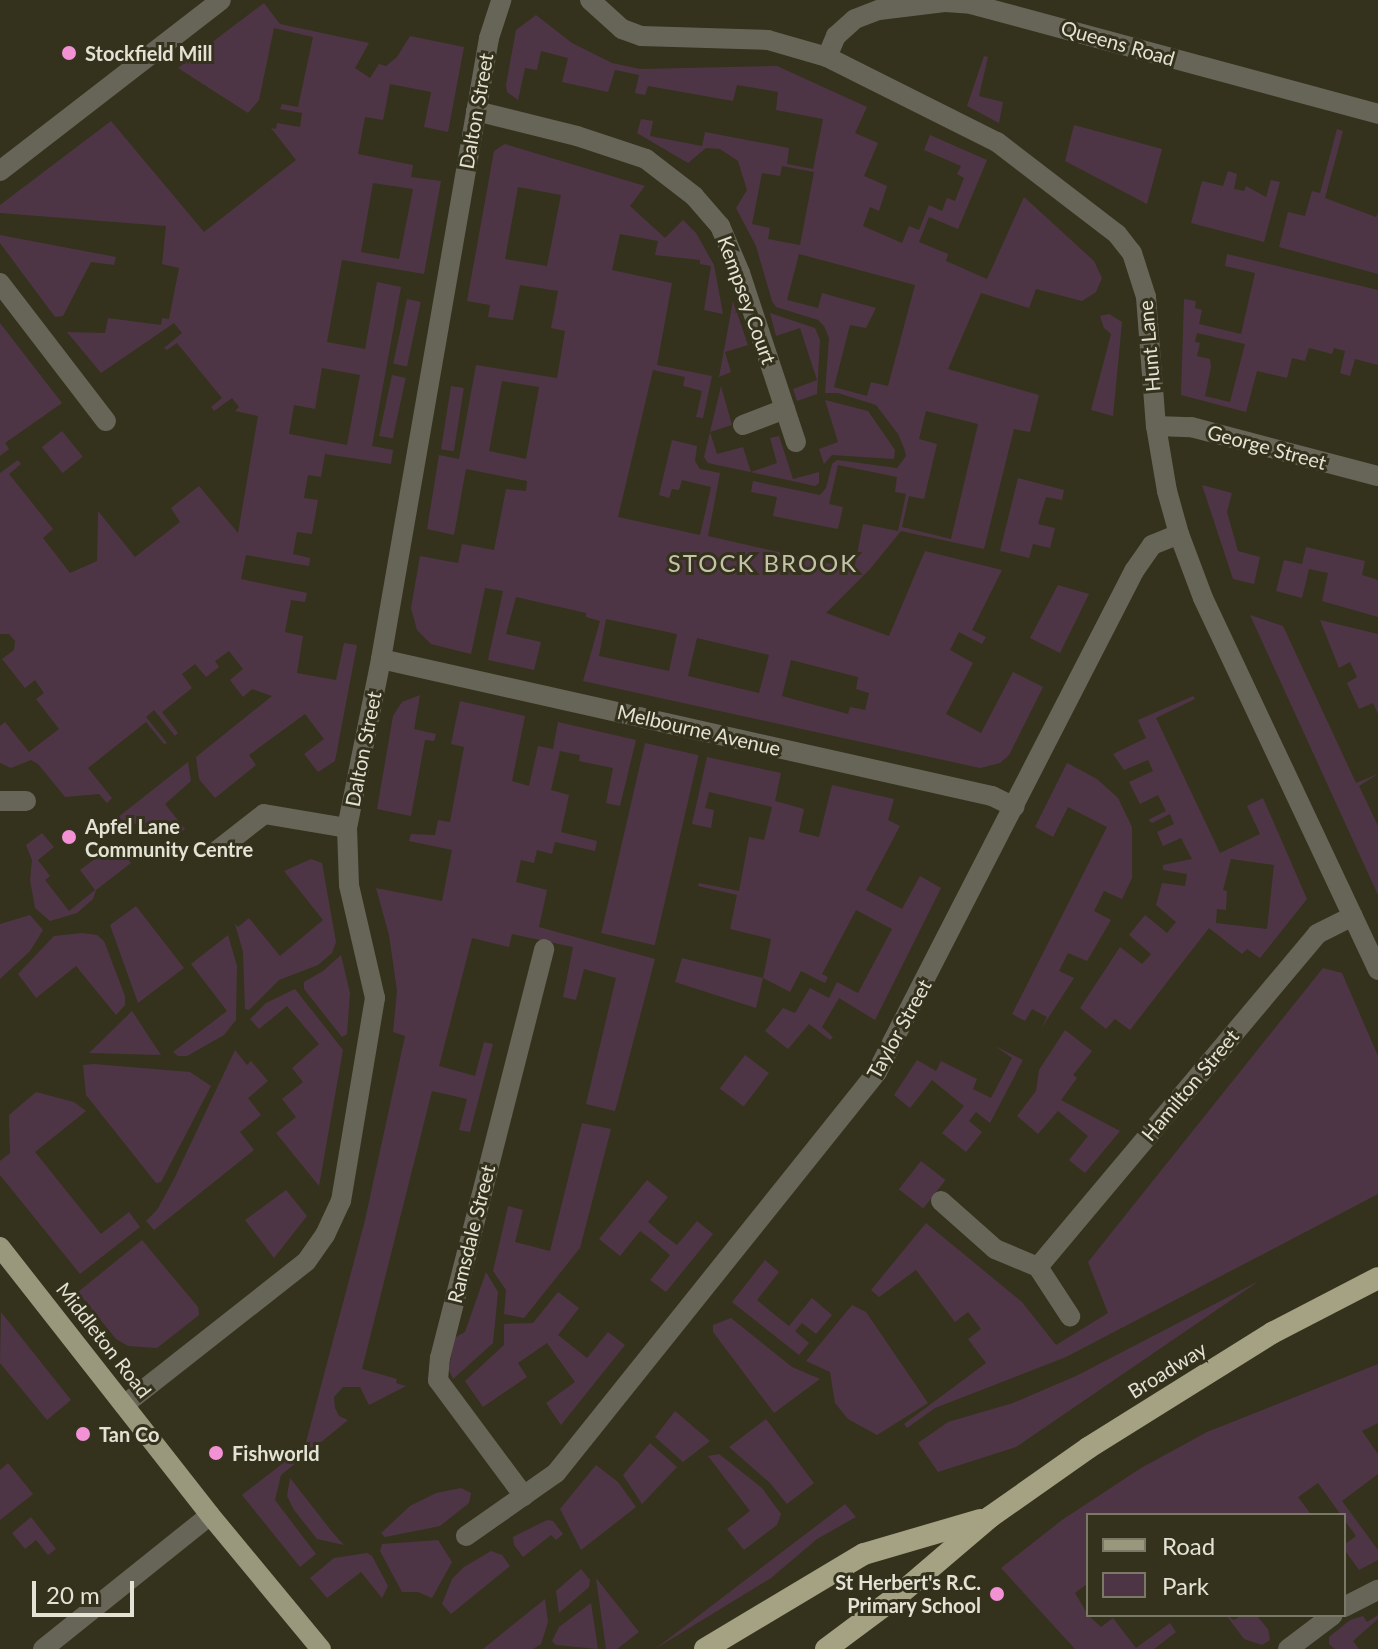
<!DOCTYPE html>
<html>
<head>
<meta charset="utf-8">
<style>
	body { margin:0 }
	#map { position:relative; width:1378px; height:1649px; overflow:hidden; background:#34321c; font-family:Lato,sans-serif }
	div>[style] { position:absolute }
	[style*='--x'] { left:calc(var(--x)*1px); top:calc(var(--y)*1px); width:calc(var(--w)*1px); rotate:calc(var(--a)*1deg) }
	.green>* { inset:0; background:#4e3546; transform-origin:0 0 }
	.minor>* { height:20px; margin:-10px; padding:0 10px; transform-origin:10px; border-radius:10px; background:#666558 }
	.tertiary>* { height:20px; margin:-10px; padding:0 10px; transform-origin:10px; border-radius:10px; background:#666558 }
	.primary>* { height:20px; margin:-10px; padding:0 10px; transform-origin:10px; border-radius:10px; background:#9a987c }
	.trunk>* { height:22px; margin:-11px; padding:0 11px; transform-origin:11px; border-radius:11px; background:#a4a283 }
	.dots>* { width:22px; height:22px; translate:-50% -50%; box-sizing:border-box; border:4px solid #34321c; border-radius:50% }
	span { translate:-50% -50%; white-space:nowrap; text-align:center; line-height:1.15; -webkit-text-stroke:6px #34321c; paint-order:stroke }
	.street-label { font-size:20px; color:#e3e2d5 }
	.poi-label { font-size:20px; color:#e3e2d5; font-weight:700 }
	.left { translate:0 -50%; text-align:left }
	.right { translate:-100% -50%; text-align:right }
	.quarter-label { font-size:24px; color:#c4c2a8; letter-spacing:2px }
	.legend { position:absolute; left:1086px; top:1513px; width:260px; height:104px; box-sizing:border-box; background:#34321c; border:2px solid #7a7866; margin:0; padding:10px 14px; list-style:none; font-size:24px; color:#e3e2d5 }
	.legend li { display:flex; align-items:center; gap:16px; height:40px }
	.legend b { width:40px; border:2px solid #7a7866 }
	.scale { position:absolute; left:32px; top:1581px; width:102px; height:36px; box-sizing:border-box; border:4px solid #e3e2d5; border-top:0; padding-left:10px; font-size:24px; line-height:28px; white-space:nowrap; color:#e3e2d5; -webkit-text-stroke:6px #34321c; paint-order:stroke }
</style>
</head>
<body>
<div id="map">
	<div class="green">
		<i style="clip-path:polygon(evenodd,264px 3px,280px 24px,369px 43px,355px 68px,370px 78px,379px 64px,386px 66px,397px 57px,410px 36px,464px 47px,448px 132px,424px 127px,431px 92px,390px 84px,383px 120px,365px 117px,358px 154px,413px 165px,411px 177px,441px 181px,424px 274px,342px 260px,327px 342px,365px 349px,377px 282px,401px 287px,372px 446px,393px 450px,391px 464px,325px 454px,321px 477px,308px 475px,304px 498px,318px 500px,312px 534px,297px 532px,293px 554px,310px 558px,309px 566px,246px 555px,241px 579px,307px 593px,305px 602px,291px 600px,285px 632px,303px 636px,297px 673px,336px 680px,344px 643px,357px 645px,335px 761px,318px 772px,304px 754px,324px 739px,305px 714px,249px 755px,256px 765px,215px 798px,199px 779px,196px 757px,272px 696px,252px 689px,243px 697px,230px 680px,243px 669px,229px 651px,215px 661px,219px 667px,206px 677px,195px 664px,182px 674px,192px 688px,162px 712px,178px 733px,175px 736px,154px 710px,146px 717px,167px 743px,164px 744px,146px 722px,88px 768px,112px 798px,107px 803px,99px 794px,65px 797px,38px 764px,31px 760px,11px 768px,0 763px,0 726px,5px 722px,29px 752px,59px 729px,36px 699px,44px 693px,35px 680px,25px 688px,2px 659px,14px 650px,15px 641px,9px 634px,0 634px,0 473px,18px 460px,21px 464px,9px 474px,53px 529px,43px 538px,70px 573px,97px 561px,98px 511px,135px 557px,180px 522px,171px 508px,199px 486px,238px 533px,258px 416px,235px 411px,239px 407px,232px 398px,214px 411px,211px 407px,222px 398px,177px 343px,167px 350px,164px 348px,182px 333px,174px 323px,101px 373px,67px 332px,105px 333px,108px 318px,161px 325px,162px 318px,169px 319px,179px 268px,162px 264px,166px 226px,0 213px,0 205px,111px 121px,204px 232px,296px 160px,271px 128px,276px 129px,277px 123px,300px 127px,302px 113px,280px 109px,282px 104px,298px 107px,313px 37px,274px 28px,259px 100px,248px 113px,178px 68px,264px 3px,373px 183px,413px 189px,399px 259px,361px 252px,373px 183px,264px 3px,322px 368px,360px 375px,347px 445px,289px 434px,294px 405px,315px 409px,322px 368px)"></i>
		<i style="clip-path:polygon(evenodd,536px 15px,572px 43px,612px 63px,640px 69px,777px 66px,867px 107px,855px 133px,878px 143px,864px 176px,887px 186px,879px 211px,870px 207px,863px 226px,902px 243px,909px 226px,919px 230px,929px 205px,942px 211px,947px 198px,955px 201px,964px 178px,957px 174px,961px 166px,924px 150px,930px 135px,987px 160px,958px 229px,929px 217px,919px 242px,948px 254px,946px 261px,987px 279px,1024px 197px,1094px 261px,1102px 278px,1096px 292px,1082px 301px,1036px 289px,1029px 308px,981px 293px,948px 369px,1039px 395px,1030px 432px,1014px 429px,984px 549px,901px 531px,870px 569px,826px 613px,889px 636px,925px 551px,1002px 570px,972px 630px,986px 637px,982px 644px,959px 632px,950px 650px,973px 663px,946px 714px,981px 733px,1013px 672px,1043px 687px,1009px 755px,1000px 763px,980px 768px,583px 681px,600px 621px,586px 617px,586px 613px,516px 597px,506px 634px,541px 642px,534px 670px,488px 660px,503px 591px,485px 588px,471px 654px,431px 644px,417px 630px,411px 608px,420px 556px,458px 563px,462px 544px,494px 550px,506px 489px,526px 491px,527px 481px,466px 469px,454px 535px,427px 529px,439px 455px,459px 459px,476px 365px,557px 378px,565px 331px,551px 328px,558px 291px,520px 285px,513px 320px,488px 317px,490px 305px,467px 301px,494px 151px,505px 144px,645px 186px,630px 206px,665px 238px,683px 220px,696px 233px,714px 265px,723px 314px,704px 310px,711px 266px,700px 264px,700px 260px,655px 255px,658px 241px,620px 234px,612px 270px,672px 283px,657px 365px,712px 376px,703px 418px,696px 417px,702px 391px,683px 386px,685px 377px,653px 370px,618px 517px,700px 535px,711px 487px,682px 480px,679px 490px,672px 489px,669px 498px,659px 495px,672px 440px,697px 446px,695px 461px,700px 469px,720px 473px,708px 536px,854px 569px,863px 524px,898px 531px,906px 494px,895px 492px,897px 477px,838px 465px,829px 504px,843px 507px,838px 529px,773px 516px,777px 497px,751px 492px,753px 481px,820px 495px,826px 488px,832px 464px,837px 460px,897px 468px,906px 456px,904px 448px,898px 434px,876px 405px,838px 393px,825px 393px,829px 338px,824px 326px,818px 320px,776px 307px,772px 301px,756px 246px,736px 208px,747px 190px,738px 161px,720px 149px,706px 148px,688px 163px,637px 133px,641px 119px,653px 121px,650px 136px,702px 146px,705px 132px,779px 146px,789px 148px,787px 164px,813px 169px,823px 119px,776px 110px,778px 92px,737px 85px,733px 101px,648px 86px,645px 95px,635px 93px,639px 75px,615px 70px,608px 92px,562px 82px,568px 58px,541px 51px,537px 70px,525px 68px,518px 100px,507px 92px,506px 85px,516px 30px,536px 15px,782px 166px,814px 172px,800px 245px,768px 239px,770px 228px,752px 224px,762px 173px,780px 176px,782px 166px,536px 15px,518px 187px,561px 195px,547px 266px,505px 259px,518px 187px,536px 15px,799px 254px,915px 285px,888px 386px,871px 382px,867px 396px,834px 387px,850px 325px,866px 328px,876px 308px,822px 293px,818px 308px,787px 300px,799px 254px,536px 15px,502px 381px,539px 387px,526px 459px,489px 451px,502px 381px,536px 15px,926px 411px,978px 424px,951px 539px,902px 527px,909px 496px,924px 499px,937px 444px,919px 439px,926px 411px,536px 15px,606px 619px,677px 634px,669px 671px,599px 656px,606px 619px,536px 15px,697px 638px,769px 655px,759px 693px,688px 676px,697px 638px,536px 15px,791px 660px,858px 677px,856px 689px,869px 693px,865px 710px,850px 707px,848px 714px,782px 696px,791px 660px)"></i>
		<i style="clip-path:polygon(984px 56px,988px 57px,979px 96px,1003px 102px,999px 123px,967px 106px)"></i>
		<i style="clip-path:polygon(1074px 125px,1162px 149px,1147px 204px,1065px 161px)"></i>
		<i style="clip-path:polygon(1337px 129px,1343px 131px,1325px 198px,1376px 217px,1378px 212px,1378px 274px,1279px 247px,1288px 212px,1305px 216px,1312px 191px,1320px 193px)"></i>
		<i style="clip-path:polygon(1228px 171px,1237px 174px,1234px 189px,1244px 191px,1246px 186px,1266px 197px,1271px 180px,1280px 182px,1264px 242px,1191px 223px,1202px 181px,1223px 186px)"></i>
		<i style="clip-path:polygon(0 235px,116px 257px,114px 265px,91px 262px,63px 316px,55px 317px,0 243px)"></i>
		<i style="clip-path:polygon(evenodd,1227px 254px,1378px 290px,1378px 365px,1355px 359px,1350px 376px,1340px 373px,1345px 351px,1334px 348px,1332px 354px,1309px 348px,1305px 361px,1292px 358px,1287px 378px,1257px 371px,1246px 412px,1181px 395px,1184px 299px,1196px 301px,1195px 308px,1202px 310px,1199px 324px,1241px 334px,1255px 273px,1225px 266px,1227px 254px,1197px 333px,1245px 344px,1230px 402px,1205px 396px,1211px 367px,1210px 359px,1197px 356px,1200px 343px,1195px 342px,1197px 333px)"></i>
		<i style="left:407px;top:299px;width:14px;height:66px;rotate:12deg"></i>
		<i style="clip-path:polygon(733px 301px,748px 345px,725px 352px,731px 372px,719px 377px)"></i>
		<i style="clip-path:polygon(770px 313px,815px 328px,820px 340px,817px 394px,797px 401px,793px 389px,817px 380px,800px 328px,776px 336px)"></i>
		<i style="clip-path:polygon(1109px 314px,1122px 322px,1113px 416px,1091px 410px,1111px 334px,1104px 328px,1100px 316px)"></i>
		<i style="clip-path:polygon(0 323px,62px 403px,5px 443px,9px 449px,0 456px)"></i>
		<i style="left:392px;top:375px;width:14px;height:62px;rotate:12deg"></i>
		<i style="left:451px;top:386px;width:13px;height:64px;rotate:9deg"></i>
		<i style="clip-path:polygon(721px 386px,732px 425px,710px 432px,717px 454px,743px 447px,751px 472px,777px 463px,770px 438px,779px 436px,793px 479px,819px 472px,819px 483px,815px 486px,708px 463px,704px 457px)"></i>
		<i style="clip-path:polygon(825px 400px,868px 411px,895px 450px,894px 459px,832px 455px,824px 464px,819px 449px,838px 442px)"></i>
		<i style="left:62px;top:431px;width:33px;height:26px;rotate:51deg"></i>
		<i style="clip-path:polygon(1018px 478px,1064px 490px,1062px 500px,1046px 497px,1038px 524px,1055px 528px,1050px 548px,1033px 544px,1029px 558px,1000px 551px)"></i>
		<i style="clip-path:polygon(1202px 485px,1232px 493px,1227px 512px,1238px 551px,1260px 557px,1254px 584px,1233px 579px)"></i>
		<i style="clip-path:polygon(1306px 547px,1365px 561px,1362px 575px,1378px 580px,1378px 617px,1322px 601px,1328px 573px,1309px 569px,1302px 598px,1276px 591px,1284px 560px,1302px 564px)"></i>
		<i style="clip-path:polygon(1058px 585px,1089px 594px,1060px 653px,1030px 638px)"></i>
		<i style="clip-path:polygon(1250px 615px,1283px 626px,1356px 783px,1378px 774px,1359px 786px,1378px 826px,1378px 895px)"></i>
		<i style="clip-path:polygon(1320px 620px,1378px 634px,1378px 714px,1373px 703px,1359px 709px,1347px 683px,1357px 677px,1350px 662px,1339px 668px)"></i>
		<i style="clip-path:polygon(420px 695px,414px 729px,436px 734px,434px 741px,425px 740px,411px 816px,377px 809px,393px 716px,402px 702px)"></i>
		<i style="clip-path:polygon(evenodd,1193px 696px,1195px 699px,1156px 718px,1220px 853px,1260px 834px,1247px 806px,1263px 798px,1307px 899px,1260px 958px,1247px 949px,1242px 954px,1209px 928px,1130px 1030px,1115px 1019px,1106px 1029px,1080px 1008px,1120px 947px,1142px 964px,1151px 954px,1129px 935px,1145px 915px,1167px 933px,1176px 922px,1156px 905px,1162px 883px,1185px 886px,1187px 874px,1163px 870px,1163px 865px,1192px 859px,1181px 838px,1163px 846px,1157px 832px,1174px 824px,1170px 814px,1152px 823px,1148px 820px,1166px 811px,1158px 795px,1140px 804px,1129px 782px,1153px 771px,1148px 760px,1124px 770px,1113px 754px,1146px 738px,1138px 720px,1193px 696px,1231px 859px,1274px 865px,1267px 929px,1216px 923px,1217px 909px,1226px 910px,1227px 891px,1223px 890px,1231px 859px)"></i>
		<i style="clip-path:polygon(460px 701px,525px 716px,512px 781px,529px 786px,538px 746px,553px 749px,558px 722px,636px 740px,620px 806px,606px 803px,613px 768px,579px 761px,580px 755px,560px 751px,551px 790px,569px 795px,561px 832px,597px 841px,595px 851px,555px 842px,552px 854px,537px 850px,534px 863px,521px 860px,516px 882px,547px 890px,539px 927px,655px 959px,615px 1111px,586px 1104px,616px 978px,584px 969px,576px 1000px,563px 997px,573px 947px,512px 934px,509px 947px,472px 938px,439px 1066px,475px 1076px,484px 1042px,493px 1044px,470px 1132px,459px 1130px,467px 1099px,432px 1091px,362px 1369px,397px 1379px,396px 1383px,406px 1386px,369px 1405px,360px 1387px,343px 1387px,334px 1397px,335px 1408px,339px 1416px,348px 1420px,281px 1475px,275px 1500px,316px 1554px,300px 1567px,242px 1495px,305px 1446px,365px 1220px,405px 1036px,393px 1032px,397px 991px,389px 935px,376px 888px,442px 901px,452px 850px,409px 841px,411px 834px,435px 835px,438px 820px,450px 822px,464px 747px,451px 744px)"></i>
		<i style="left:645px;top:743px;width:55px;height:195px;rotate:13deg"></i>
		<i style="clip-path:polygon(707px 757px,781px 773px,775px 801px,804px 809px,799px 832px,819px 837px,832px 785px,894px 799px,888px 820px,900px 826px,866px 890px,902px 909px,920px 876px,941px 888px,875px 1020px,839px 998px,822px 1027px,833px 1037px,830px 1040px,809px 1024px,788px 1049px,765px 1031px,783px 1008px,795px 1013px,810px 988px,829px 998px,837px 982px,858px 993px,892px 929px,856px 910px,822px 974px,828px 977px,825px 983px,801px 971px,790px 992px,763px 978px,756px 1008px,675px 982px,682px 958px,763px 978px,771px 939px,730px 929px,737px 895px,698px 886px,699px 883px,739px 891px,749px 837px,764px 840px,772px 807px,709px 792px,705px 808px,714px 810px,711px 828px,692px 824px)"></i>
		<i style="clip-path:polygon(188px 762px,191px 781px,165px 804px,185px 829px,175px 837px,117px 818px)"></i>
		<i style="clip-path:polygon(1067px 763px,1097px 779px,1118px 798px,1132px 827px,1132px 878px,1122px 899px,1104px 891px,1094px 911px,1111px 920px,1087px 961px,1068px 953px,1059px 971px,1074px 978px,1041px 1029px,1047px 1017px,1032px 1009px,1025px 1021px,1012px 1014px,1107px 827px,1068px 807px,1053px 837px,1035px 827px)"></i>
		<i style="clip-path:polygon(42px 833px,54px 847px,38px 860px,50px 876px,45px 880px,69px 911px,95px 890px,80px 870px,116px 843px,131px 863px,96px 890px,93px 899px,77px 913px,50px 921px,35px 908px,30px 880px,32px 860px,26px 845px)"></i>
		<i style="clip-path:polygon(311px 859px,322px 863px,336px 942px,332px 953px,318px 965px,279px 980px,249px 1010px,245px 1009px,243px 952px,235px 924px,238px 927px,249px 918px,280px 956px,323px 920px,284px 871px)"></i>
		<i style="clip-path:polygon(136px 906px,184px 968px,138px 1003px,110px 925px)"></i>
		<i style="clip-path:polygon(30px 915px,43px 930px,30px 951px,0 979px,0 924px)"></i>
		<i style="clip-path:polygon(82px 933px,97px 935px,104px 941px,125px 996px,125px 1005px,116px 1015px,76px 966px,36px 998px,18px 974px,54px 936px)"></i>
		<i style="clip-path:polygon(228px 935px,237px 966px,236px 1020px,224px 1035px,187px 1056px,178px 1056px,173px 1052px,227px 1011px,191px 964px)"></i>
		<i style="clip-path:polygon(341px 955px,350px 993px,347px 1034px,342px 1037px,304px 989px,304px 982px,323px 971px)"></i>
		<i style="clip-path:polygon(1323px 968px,1342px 973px,1378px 1056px,1378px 1194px,1066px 1357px,935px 1408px,907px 1428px,904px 1424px,986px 1363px,968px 1339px,981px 1329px,968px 1312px,955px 1322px,916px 1270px,879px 1297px,871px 1290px,926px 1223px,1022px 1302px,1056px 1345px,1108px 1313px,1088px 1262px)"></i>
		<i style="clip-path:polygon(295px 989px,343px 1050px,319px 1186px,276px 1133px,296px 1117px,282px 1099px,303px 1082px,292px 1068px,319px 1044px,287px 1006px,259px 1029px,250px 1019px,266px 1003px)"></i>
		<i style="clip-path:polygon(132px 1011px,161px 1055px,89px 1053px)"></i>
		<i style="clip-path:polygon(1065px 1030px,1092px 1051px,1073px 1075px,1077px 1078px,1061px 1100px,1120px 1131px,1085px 1173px,1069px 1160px,1088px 1136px,1058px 1111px,1038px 1134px,1017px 1116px,1036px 1091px,1039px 1070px)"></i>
		<i style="clip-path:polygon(995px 1046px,1023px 1060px,990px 1123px,976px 1112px,969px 1121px,982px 1132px,966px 1152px,942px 1133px,964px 1106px,932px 1080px,910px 1108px,894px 1095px,917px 1060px,936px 1071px,941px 1061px,977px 1079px,973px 1089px,991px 1098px,1012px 1058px)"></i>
		<i style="clip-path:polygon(235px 1050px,247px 1065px,251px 1061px,268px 1081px,248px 1098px,261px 1115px,240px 1132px,254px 1150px,154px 1230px,146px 1221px,157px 1210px,174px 1179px)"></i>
		<i style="left:745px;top:1055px;width:30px;height:42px;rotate:37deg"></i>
		<i style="clip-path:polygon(94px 1064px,190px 1072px,211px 1086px,161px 1182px,156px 1183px,86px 1095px,83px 1065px)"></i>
		<i style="clip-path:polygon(36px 1092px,74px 1102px,86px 1111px,35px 1152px,101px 1234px,129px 1212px,140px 1227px,80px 1274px,0 1175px,0 1161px,10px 1153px,9px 1115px)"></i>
		<i style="clip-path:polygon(582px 1123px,611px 1129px,580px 1248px,524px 1318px,504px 1314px,506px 1290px,493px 1271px,508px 1206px,523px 1210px,515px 1242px,550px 1251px)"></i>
		<i style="left:921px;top:1161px;width:31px;height:36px;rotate:38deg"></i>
		<i style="clip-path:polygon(647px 1180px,668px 1197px,648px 1222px,662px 1234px,677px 1245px,697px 1221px,713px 1234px,666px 1292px,650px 1280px,670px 1255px,656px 1243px,640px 1231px,620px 1256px,599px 1239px)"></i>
		<i style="clip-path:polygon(286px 1190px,307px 1216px,274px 1258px,245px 1220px)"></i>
		<i style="clip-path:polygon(142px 1240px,198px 1307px,199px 1315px,157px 1348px,128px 1346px,116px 1339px,78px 1292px)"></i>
		<i style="clip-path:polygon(765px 1260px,779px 1272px,757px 1300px,775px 1315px,789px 1326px,812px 1298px,832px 1315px,816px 1334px,802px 1323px,795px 1331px,809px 1343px,799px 1355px,732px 1302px)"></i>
		<i style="clip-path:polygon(486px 1272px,498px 1292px,493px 1343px,453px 1379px,449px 1370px,454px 1338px,465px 1332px)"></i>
		<i style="clip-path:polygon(1259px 1281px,1016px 1447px,938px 1472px,918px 1443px,948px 1422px,1013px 1403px,1076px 1376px)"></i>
		<i style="clip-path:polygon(558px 1292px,579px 1308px,558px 1335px,587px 1358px,608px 1332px,625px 1345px,561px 1425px,546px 1403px,575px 1382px,547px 1343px,518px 1363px,527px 1377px,483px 1407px,465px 1381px,504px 1345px,504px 1324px,533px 1323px)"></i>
		<i style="clip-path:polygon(852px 1305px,866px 1312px,928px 1403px,877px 1435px,848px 1419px,835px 1403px,830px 1372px,806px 1361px)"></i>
		<i style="clip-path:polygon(1px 1312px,71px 1400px,47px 1420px,0 1363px)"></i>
		<i style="clip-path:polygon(731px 1318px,792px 1367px,820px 1379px,774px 1413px,713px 1332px,713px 1325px)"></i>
		<i style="clip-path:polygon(1378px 1364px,1378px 1423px,1362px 1431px,1378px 1454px,1378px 1474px,1342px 1501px,1378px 1550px,1378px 1560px,1359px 1570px,1344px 1549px,1344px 1545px,1356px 1536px,1318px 1483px,1298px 1497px,1310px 1513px,1307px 1515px,1088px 1515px,1088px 1583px,1075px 1593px,1088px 1615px,1101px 1627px,1113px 1618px,1136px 1648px,1170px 1623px,1176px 1632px,1154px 1649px,1075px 1649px,1001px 1568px,1062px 1520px,1141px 1468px,1207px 1432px)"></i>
		<i style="clip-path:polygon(675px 1411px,710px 1441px,683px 1462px,655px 1437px)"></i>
		<i style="clip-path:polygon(766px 1419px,814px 1483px,787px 1504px,770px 1483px,729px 1447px)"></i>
		<i style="clip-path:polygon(650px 1443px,677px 1467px,642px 1504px,623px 1475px)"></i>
		<i style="clip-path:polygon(719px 1454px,762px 1488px,781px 1514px,777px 1525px,744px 1550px,727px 1529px,750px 1511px,708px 1456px)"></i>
		<i style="clip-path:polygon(8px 1463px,33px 1494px,0 1520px,0 1470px)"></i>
		<i style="clip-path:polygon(596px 1465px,618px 1482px,636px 1507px,581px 1550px,560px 1509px)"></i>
		<i style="clip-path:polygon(290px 1478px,333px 1533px,344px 1545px,317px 1539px,294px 1510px,287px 1496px)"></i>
		<i style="clip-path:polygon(461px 1488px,471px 1493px,469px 1503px,440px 1526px,385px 1537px,381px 1533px,410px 1506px,436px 1493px)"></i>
		<i style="clip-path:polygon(845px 1504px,856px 1517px,817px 1539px,771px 1578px,655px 1649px)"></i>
		<i style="clip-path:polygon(31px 1517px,56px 1549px,48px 1555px,36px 1540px,25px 1549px,12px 1533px)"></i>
		<i style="clip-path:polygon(547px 1520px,553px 1521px,563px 1534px,556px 1540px,551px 1535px,523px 1557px,514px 1545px,513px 1537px)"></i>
		<i style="clip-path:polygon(438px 1540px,452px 1562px,432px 1598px,418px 1592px,402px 1592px,380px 1551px,382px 1544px)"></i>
		<i style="clip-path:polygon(491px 1551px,502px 1555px,510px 1566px,451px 1614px,442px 1604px,452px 1579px,464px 1567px)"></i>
		<i style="clip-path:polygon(367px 1553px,372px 1556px,388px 1586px,382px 1598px,361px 1572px,327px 1598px,310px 1578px,334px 1558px)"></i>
		<i style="clip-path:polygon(581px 1569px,590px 1580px,589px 1587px,559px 1613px,556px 1591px)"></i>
		<i style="clip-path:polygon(596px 1578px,639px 1632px,617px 1649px,606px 1649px)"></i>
		<i style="clip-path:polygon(545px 1599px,548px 1622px,541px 1644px,533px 1649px,483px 1649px)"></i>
		<i style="clip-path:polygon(591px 1603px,598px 1649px,556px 1645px,552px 1641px,559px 1627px)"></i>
		<i style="clip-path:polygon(1226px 1615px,1234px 1620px,1242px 1615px,1256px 1615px,1268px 1629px,1270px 1640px,1262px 1645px,1244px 1639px)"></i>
		<i style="clip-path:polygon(1378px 1615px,1378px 1619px,1353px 1641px,1359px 1649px,1335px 1649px,1329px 1644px,1329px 1637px,1350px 1620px,1363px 1616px,1367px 1622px)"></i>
	</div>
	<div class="minor">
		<i style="--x:827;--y:57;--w:23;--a:-67"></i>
		<i style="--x:836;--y:36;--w:25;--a:-42"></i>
		<i style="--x:855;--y:19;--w:26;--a:-21"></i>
		<i style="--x:879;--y:10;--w:66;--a:-6.9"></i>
		<i style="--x:945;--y:2;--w:26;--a:4"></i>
		<i style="--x:971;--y:4;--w:422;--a:15.1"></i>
		<i style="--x:476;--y:111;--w:104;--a:13.9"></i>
		<i style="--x:577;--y:136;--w:73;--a:18.4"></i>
		<i style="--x:646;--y:159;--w:61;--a:37.6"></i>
		<i style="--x:694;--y:196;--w:40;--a:49"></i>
		<i style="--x:720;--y:226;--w:51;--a:66.9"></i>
		<i style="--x:740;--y:273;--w:178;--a:71.7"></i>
		<i style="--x:0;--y:171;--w:279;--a:-37.7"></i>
		<i style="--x:0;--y:283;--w:174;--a:52.5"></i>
		<i style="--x:743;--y:425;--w:45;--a:-20.9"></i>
		<i style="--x:1156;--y:426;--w:35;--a:2"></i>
		<i style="--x:1191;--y:427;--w:193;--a:14.7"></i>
		<i style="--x:381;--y:659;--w:626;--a:12.64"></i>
		<i style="--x:992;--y:796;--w:25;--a:26"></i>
		<i style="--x:0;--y:801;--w:26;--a:0"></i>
		<i style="--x:218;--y:850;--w:58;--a:-38"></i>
		<i style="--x:264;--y:814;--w:84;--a:9.6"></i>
		<i style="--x:941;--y:1201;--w:72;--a:41.6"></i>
		<i style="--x:995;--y:1249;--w:47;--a:22.7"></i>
		<i style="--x:1038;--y:1267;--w:59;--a:56.9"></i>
		<i style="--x:1038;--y:1267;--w:434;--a:-50"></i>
		<i style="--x:1317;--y:934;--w:40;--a:-26.6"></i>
		<i style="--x:124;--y:1405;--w:231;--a:-38.2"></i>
		<i style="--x:306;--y:1262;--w:33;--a:-55"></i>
		<i style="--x:325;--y:1235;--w:38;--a:-65"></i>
		<i style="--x:341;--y:1201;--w:206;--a:-80.5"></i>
		<i style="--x:375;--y:998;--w:116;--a:-103"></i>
		<i style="--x:349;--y:885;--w:57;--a:-92"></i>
		<i style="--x:347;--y:828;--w:172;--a:-78.6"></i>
		<i style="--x:381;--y:659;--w:630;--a:-80.13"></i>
		<i style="--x:489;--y:38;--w:40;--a:-72"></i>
		<i style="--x:524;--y:1496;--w:144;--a:-126.6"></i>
		<i style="--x:438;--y:1380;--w:22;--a:-85"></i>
		<i style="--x:440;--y:1358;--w:422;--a:-75.7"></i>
		<i style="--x:466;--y:1536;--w:110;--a:-35"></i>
		<i style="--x:556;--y:1473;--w:514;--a:-51.32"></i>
		<i style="--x:877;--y:1072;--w:563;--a:-62.84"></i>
		<i style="--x:1134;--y:571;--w:32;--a:-55"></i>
		<i style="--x:1152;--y:545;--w:29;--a:-22"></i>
		<i style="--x:1344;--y:1607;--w:38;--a:-27"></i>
		<i style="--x:43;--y:1649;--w:214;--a:-38.7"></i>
		<i style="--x:1288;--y:1649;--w:56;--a:-37.1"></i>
	</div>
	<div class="tertiary">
		<i style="--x:590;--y:0;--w:43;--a:42.2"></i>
		<i style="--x:622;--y:29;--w:20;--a:20"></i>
		<i style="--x:641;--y:36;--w:127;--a:1.8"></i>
		<i style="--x:768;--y:40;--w:61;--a:16.1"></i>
		<i style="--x:827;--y:57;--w:190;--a:26.6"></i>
		<i style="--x:997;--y:142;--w:151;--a:37.5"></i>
		<i style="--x:1117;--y:234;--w:24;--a:52"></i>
		<i style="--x:1132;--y:253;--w:46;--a:72.3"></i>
		<i style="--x:1146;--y:297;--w:129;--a:85.6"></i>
		<i style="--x:1156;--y:426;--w:66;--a:80.4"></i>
		<i style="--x:1167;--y:491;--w:45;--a:74.4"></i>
		<i style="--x:1179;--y:534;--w:68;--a:69.4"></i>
		<i style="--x:1203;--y:598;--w:411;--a:64.8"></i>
	</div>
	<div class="primary">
		<i style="--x:0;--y:1247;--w:340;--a:51.9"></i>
		<i style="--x:210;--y:1515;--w:174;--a:50.4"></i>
	</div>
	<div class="trunk">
		<i style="--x:705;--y:1649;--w:185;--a:-30.9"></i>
		<i style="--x:864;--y:1554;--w:121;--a:-16.3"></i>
		<i style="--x:826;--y:1649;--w:94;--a:-36.7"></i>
		<i style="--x:901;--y:1593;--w:117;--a:-40.5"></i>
		<i style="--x:990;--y:1517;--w:120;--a:-35.1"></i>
		<i style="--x:1088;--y:1448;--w:217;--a:-32"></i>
		<i style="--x:1272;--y:1333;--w:119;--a:-27.4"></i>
	</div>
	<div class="dots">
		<i style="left:69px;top:53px;background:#f391d5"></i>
		<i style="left:69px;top:837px;background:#f391d5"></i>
		<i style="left:83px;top:1434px;background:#f391d5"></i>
		<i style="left:216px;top:1453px;background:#f391d5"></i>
		<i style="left:997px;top:1594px;background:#f391d5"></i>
	</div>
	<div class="street-label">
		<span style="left:1118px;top:43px;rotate:16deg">Queens Road</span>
		<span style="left:476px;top:111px;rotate:-80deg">Dalton Street</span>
		<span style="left:747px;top:300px;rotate:70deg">Kempsey Court</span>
		<span style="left:1149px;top:346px;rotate:-95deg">Hunt Lane</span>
		<span style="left:1267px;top:447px;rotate:15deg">George Street</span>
		<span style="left:699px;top:730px;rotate:13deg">Melbourne Avenue</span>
		<span style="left:363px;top:749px;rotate:-79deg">Dalton Street</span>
		<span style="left:899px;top:1029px;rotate:-61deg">Taylor Street</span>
		<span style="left:1190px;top:1085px;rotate:-50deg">Hamilton Street</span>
		<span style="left:471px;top:1234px;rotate:-76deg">Ramsdale Street</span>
		<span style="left:104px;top:1340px;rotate:52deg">Middleton Road</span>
		<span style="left:1167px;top:1370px;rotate:-32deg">Broadway</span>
	</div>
	<div class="poi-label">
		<span class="left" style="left:85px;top:53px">Stockfield Mill</span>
		<span class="left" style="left:85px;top:838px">Apfel Lane<br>Community Centre</span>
		<span class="left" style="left:99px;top:1434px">Tan Co</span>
		<span class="left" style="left:232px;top:1453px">Fishworld</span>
		<span class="right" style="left:981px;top:1594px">St Herbert's R.C.<br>Primary School</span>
	</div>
	<div class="quarter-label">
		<span style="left:763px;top:563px">STOCK BROOK</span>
	</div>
	<ul class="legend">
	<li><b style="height:10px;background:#9a987c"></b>Road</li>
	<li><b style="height:22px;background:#4e3546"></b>Park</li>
	</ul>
	<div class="scale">20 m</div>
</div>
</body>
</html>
